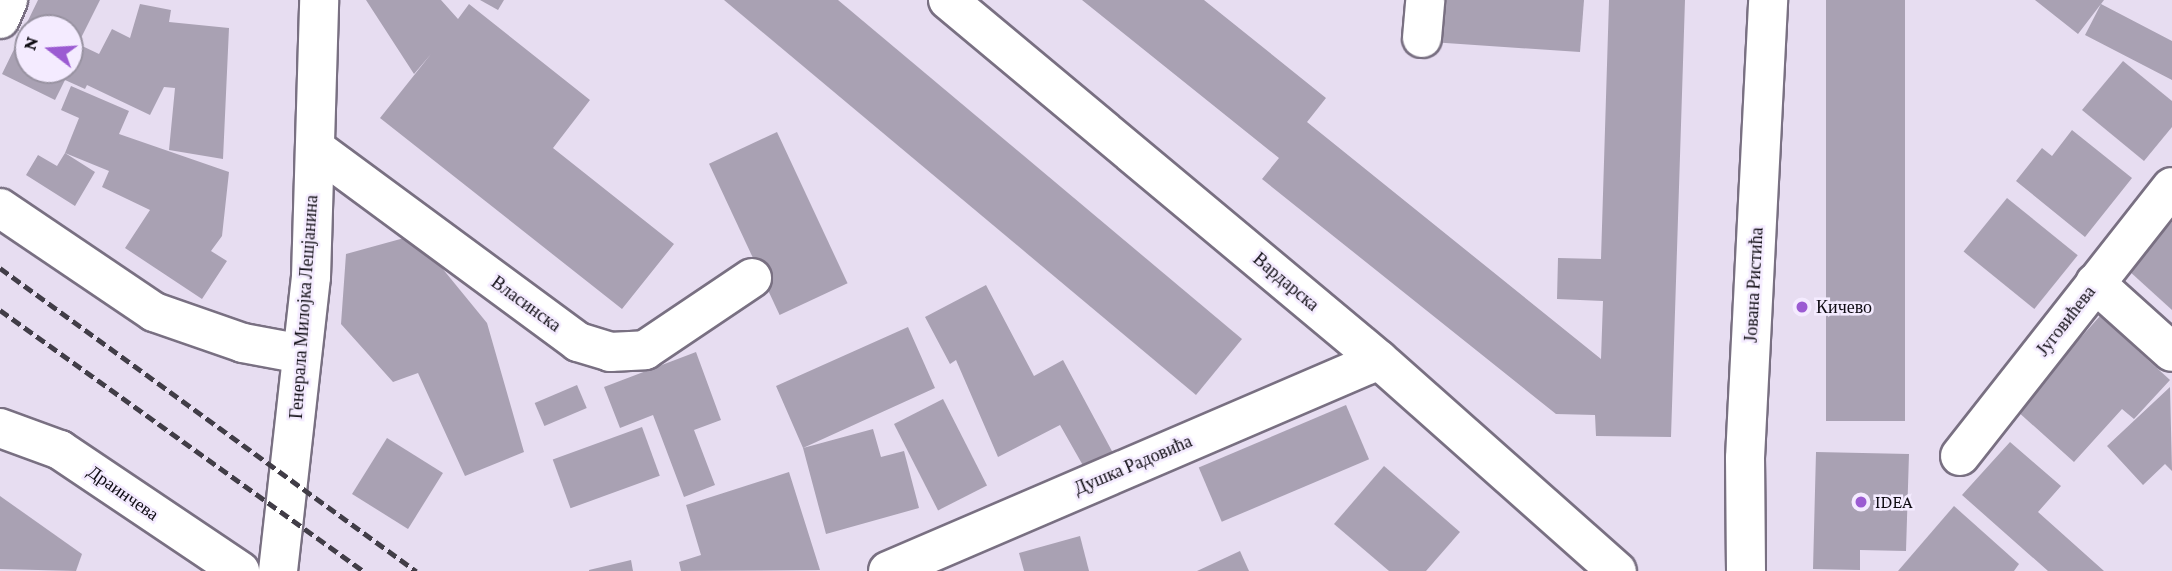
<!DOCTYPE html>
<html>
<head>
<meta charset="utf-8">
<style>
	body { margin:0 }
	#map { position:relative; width:2172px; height:571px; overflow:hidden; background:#e7ddf1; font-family:"Crimson Pro",serif }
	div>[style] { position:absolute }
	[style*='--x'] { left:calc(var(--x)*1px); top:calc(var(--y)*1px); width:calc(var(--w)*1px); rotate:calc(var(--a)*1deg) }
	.building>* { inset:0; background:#a9a1b3; transform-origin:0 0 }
	.roads { filter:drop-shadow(2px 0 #797082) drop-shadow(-2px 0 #797082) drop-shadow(0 2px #797082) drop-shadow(0 -2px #797082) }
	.minor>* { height:38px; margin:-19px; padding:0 19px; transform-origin:19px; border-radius:19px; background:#fff }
	.major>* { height:38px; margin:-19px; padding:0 19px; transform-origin:19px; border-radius:19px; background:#fff }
	.rail>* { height:5px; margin-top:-2.5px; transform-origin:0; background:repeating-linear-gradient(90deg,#413d47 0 10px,transparent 0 15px) }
	.dots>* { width:19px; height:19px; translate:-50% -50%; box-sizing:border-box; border:4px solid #f4ebff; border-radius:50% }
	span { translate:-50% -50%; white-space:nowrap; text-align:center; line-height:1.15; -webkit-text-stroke:5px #f4ebff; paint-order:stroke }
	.street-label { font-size:18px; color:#0f0c13 }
	.poi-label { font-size:18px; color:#0f0c13 }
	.left { translate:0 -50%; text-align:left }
	.north { position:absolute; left:14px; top:14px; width:70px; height:70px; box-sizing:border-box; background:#f4ebff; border:2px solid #9892a1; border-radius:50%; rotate:287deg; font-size:19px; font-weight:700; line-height:28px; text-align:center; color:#0f0c13 }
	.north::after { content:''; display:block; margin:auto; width:24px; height:32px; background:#9b5bd2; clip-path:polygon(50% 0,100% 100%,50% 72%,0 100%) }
</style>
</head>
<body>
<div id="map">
	<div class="building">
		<i style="clip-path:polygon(evenodd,38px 0,100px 0,78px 44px,99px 54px,112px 29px,130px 38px,140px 4px,171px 10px,169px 22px,229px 28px,223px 159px,169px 150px,175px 88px,164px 87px,150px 115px,87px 85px,85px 89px,65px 80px,55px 100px,2px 74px,38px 0,28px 28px,70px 28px,70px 70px,28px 70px,28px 28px)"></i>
		<i style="clip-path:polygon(366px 0,441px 0,458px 19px,469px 4px,590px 100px,553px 148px,674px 244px,622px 309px,380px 118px,431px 54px,414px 74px)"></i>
		<i style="clip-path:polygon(480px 0,504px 0,498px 10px)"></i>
		<i style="clip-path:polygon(724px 0,838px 0,1242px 339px,1196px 395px)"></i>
		<i style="clip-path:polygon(1082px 0,1204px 0,1326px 98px,1307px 122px,1601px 359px,1603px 301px,1557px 299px,1558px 258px,1601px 259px,1609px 0,1685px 0,1671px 437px,1596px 436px,1595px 415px,1556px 414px,1262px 179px,1279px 158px)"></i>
		<i style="clip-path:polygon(1433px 0,1584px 0,1580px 52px,1431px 42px)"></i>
		<i style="left:1826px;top:0;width:79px;height:421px"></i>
		<i style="clip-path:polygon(2035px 0,2104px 0,2101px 4px,2172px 41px,2172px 80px,2085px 35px,2101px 4px,2078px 34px)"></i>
		<i style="clip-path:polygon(2123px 61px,2172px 101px,2172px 127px,2144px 161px,2082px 110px)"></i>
		<i style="clip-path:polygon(71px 86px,129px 111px,119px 134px,229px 172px,222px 236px,211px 251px,227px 261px,202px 299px,125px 248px,150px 210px,102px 187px,109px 171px,65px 153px,95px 172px,75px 206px,26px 175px,38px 155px,57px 166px,65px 153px,79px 118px,61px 110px)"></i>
		<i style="clip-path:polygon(2072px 130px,2132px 178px,2085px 237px,2016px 181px,2042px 148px,2052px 156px)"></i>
		<i style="left:777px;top:132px;width:167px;height:75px;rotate:65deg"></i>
		<i style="left:2007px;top:198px;width:91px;height:69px;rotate:39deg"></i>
		<i style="clip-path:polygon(2172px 222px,2172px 310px,2128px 270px)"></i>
		<i style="clip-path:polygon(415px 235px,487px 323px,524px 452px,465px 476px,418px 373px,393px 382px,341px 324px,346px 254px)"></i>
		<i style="clip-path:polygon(986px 285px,1034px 376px,1063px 360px,1113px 453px,1085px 469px,1060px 425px,998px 457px,956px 360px,950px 364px,925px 317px)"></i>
		<i style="clip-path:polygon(2100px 316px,2170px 380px,2134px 419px,2122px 409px,2074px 462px,2016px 410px)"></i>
		<i style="clip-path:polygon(908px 327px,935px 388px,803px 448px,873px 429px,881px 457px,904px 451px,919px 508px,826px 534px,803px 448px,776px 386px)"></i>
		<i style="clip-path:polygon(696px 352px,721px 420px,694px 430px,715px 485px,684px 497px,653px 415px,620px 428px,604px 387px)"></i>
		<i style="left:577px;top:385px;width:25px;height:46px;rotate:67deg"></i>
		<i style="clip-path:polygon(2170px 387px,2172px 471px,2165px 464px,2143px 485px,2107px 446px)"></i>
		<i style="left:943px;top:399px;width:97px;height:55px;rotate:63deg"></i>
		<i style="left:1346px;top:405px;width:59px;height:160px;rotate:67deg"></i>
		<i style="left:642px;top:427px;width:52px;height:95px;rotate:70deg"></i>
		<i style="left:387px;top:438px;width:66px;height:66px;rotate:32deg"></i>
		<i style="clip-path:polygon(2010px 442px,2061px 486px,2038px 512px,2104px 571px,2048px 571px,1962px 495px)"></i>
		<i style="clip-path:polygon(1816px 452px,1909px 454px,1906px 551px,1860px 550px,1860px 570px,1813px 569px)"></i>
		<i style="clip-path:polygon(1384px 466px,1460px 532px,1426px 571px,1389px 571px,1334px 524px)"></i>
		<i style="clip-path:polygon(789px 472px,820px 570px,681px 571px,679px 562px,701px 555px,686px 505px)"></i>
		<i style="clip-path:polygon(0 496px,82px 554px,76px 571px,0 569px)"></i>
		<i style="clip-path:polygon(1954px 506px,2019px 564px,2014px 571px,1898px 571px)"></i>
		<i style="clip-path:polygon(1080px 536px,1089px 571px,1024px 571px,1019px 553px)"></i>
		<i style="clip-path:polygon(1240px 551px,1249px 571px,1197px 571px)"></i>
		<i style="clip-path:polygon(631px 560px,633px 571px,589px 571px,589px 570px)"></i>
	</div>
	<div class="roads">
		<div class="minor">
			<i style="--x:0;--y:19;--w:21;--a:-67"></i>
			<i style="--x:1422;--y:38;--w:38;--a:-85"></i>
			<i style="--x:315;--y:148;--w:327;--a:36.4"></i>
			<i style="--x:578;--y:342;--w:34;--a:17"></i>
			<i style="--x:610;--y:352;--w:35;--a:-3"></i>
			<i style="--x:645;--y:350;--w:129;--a:-33.9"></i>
			<i style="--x:0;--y:208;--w:186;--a:34"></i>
			<i style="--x:154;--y:312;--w:94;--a:19.2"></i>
			<i style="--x:243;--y:343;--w:60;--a:10.6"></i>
			<i style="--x:2095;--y:283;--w:103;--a:41.9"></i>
			<i style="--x:0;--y:428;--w:64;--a:20.1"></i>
			<i style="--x:60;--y:450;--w:217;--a:33.9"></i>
			<i style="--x:1960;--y:456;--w:342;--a:-51.8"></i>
			<i style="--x:278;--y:571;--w:296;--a:-83.6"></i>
			<i style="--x:311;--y:277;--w:277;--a:-88.3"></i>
			<i style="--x:888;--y:571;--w:534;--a:-23.25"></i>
			<i style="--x:1746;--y:571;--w:113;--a:-90.5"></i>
			<i style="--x:1745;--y:458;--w:459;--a:-87.1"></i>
		</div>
		<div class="major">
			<i style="--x:948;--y:0;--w:562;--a:39.87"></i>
			<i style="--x:1379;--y:360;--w:318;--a:41.6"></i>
		</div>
	</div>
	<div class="rail">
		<i style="--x:0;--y:268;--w:515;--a:36.07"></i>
		<i style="--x:0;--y:310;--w:447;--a:35.7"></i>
	</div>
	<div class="dots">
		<i style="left:1802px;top:307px;background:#9b5bd2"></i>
		<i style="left:1861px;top:502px;background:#9b5bd2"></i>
	</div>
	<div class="street-label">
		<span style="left:1286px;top:282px;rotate:40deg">Вардарска</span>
		<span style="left:1754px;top:285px;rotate:-87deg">Јована Ристића</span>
		<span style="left:526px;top:304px;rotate:36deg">Власинска</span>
		<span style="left:304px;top:307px;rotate:-86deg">Генерала Милојка Лешјанина</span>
		<span style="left:2066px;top:321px;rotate:-52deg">Југовићева</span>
		<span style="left:1133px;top:465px;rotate:-23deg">Душка Радовића</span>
		<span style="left:123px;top:493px;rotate:35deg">Драинчева</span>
	</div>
	<div class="poi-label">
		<span class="left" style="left:1816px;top:307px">Кичево</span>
		<span class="left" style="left:1875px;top:502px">IDEA</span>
	</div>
	<div class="north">N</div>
</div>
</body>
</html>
